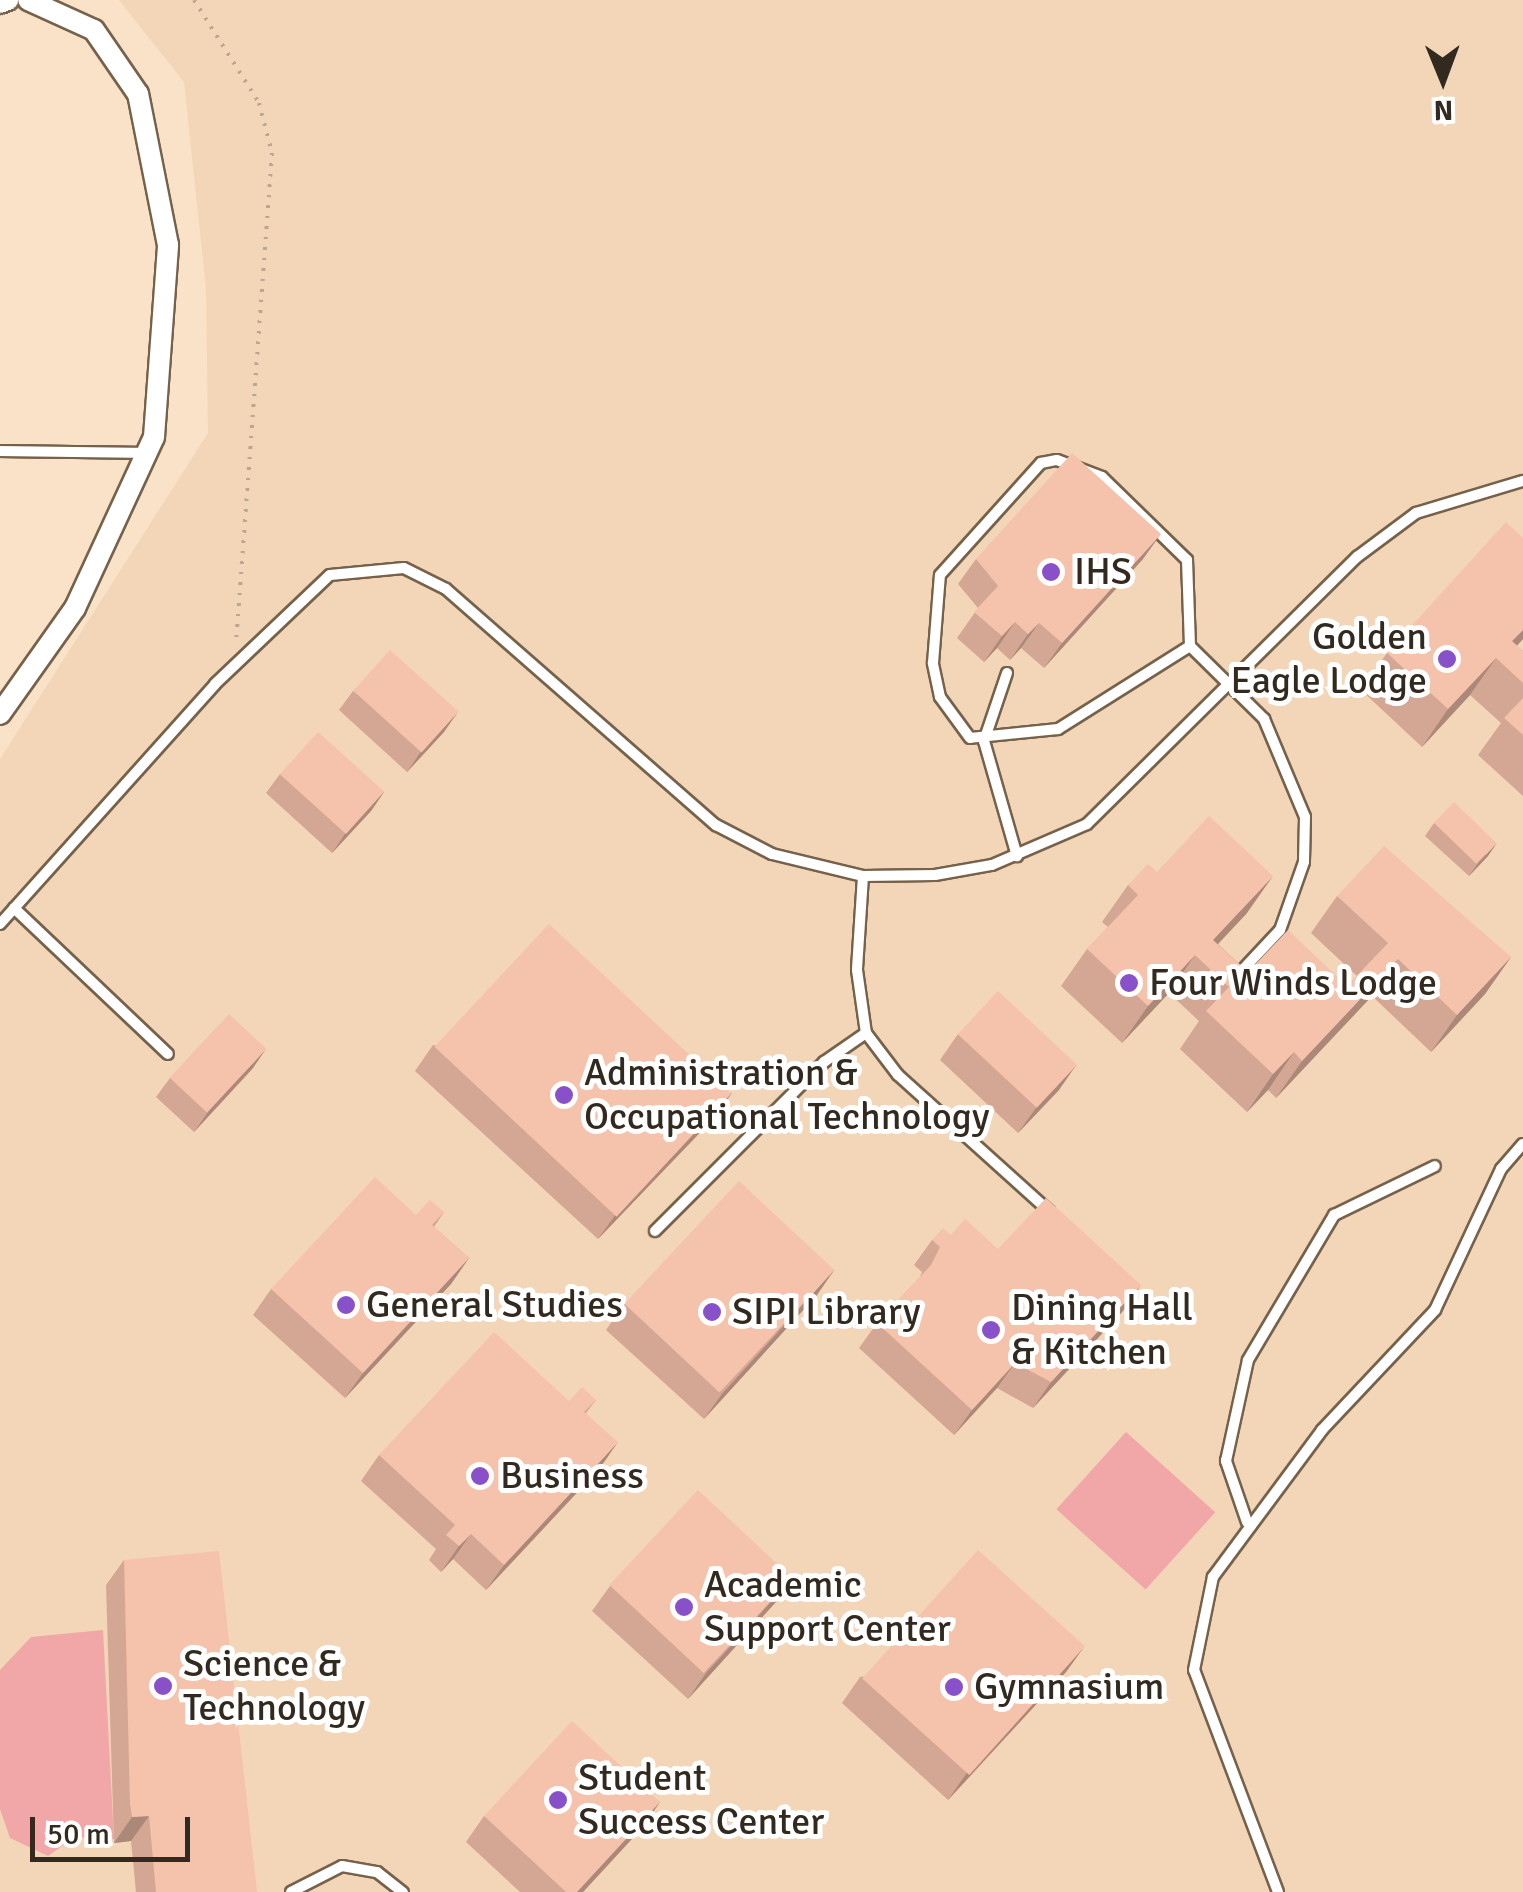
<!DOCTYPE html>
<html>
<head>
<meta charset="utf-8">
<style>
	body { margin:0 }
	#map { position:relative; width:1523px; height:1892px; overflow:hidden; background:#f9e2c8; font-family:Signika,sans-serif }
	div>[style] { position:absolute }
	[style*='--x'] { left:calc(var(--x)*1px); top:calc(var(--y)*1px); width:calc(var(--w)*1px); rotate:calc(var(--a)*1deg) }
	.built>* { inset:0; background:#f2d6b7 }
	.green>* { inset:0; background:#f1a7a7; transform-origin:0 0 }
	.path>* { height:4px; margin-top:-2px; transform-origin:0; background:repeating-linear-gradient(90deg,#baa792 0 2.5px,transparent 0 10.5px) }
	.roads { filter:drop-shadow(2px 0 #76624b) drop-shadow(-2px 0 #76624b) drop-shadow(0 2px #76624b) drop-shadow(0 -2px #76624b) }
	.service>* { height:10px; margin:-5px; padding:0 5px; transform-origin:5px; border-radius:5px; background:#fff }
	.minor>* { height:20px; margin:-10px; padding:0 10px; transform-origin:10px; border-radius:10px; background:#fff }
	.wall>* { inset:0; background:#d3a794 }
	.shaded-wall>* { inset:0; background:#ac8878 }
	.building>* { inset:0; background:#f5c2ac; transform-origin:0 0 }
	.dots>* { width:28px; height:28px; translate:-50% -50%; box-sizing:border-box; border:5px solid #fff; border-radius:50% }
	span { translate:-50% -50%; white-space:nowrap; text-align:center; line-height:1.15; -webkit-text-stroke:10px #fff; paint-order:stroke }
	.poi-label { font-size:38px; color:#32291f }
	.left { translate:0 -50%; text-align:left }
	.right { translate:-100% -50%; text-align:right }
	.north { position:absolute; left:1393px; top:30px; width:100px; height:100px; -webkit-text-stroke:8px #fff; paint-order:stroke; rotate:179deg; font-size:28px; font-weight:700; line-height:40px; text-align:center; color:#32291f }
	.north::after { content:''; display:block; margin:auto; width:35px; height:45px; background:#32291f; clip-path:polygon(50% 0,100% 100%,50% 72%,0 100%) }
	.scale { position:absolute; left:30px; top:1817px; width:160px; height:45px; box-sizing:border-box; border:5px solid #32291f; border-top:0; padding-left:12px; font-size:30px; line-height:35px; white-space:nowrap; color:#32291f; -webkit-text-stroke:8px #fff; paint-order:stroke }
</style>
</head>
<body>
<div id="map">
	<div class="built">
		<i style="clip-path:polygon(119px 0,1523px 0,1523px 1892px,0 1892px,0 759px,208px 433px,206px 288px,184px 82px)"></i>
	</div>
	<div class="green">
		<i style="left:1126px;top:1432px;width:120px;height:104px;rotate:42deg"></i>
		<i style="clip-path:polygon(103px 1630px,114px 1839px,75px 1837px,48px 1856px,10px 1838px,0 1809px,0 1670px,31px 1637px)"></i>
	</div>
	<div class="path">
		<i style="--x:194;--y:0;--w:122;--a:57.7"></i>
		<i style="--x:259;--y:103;--w:52;--a:75.4"></i>
		<i style="--x:272;--y:153;--w:488;--a:94.2"></i>
	</div>
	<div class="roads">
		<div class="service">
			<i style="--x:0;--y:451;--w:146;--a:0.8"></i>
			<i style="--x:1190;--y:646;--w:156;--a:147.8"></i>
			<i style="--x:1058;--y:729;--w:88;--a:174.2"></i>
			<i style="--x:970;--y:738;--w:51;--a:-126.2"></i>
			<i style="--x:940;--y:697;--w:35;--a:-102"></i>
			<i style="--x:933;--y:663;--w:88;--a:-85.5"></i>
			<i style="--x:940;--y:575;--w:151;--a:-48"></i>
			<i style="--x:1041;--y:463;--w:16;--a:-11"></i>
			<i style="--x:1057;--y:460;--w:48;--a:20.7"></i>
			<i style="--x:1102;--y:477;--w:119;--a:44.3"></i>
			<i style="--x:1187;--y:560;--w:86;--a:88"></i>
			<i style="--x:1190;--y:646;--w:104;--a:44.6"></i>
			<i style="--x:1264;--y:719;--w:106;--a:67.3"></i>
			<i style="--x:1305;--y:817;--w:45;--a:91.3"></i>
			<i style="--x:1304;--y:862;--w:72;--a:109.4"></i>
			<i style="--x:1280;--y:930;--w:66;--a:133.2"></i>
			<i style="--x:1007;--y:673;--w:72;--a:108.7"></i>
			<i style="--x:984;--y:741;--w:120;--a:74"></i>
			<i style="--x:863;--y:876;--w:94;--a:93.7"></i>
			<i style="--x:857;--y:970;--w:64;--a:81.9"></i>
			<i style="--x:866;--y:1033;--w:53;--a:52.7"></i>
			<i style="--x:898;--y:1075;--w:203;--a:42"></i>
			<i style="--x:14;--y:908;--w:212;--a:43.5"></i>
			<i style="--x:0;--y:924;--w:322;--a:-48.1"></i>
			<i style="--x:215;--y:684;--w:158;--a:-43.5"></i>
			<i style="--x:330;--y:575;--w:74;--a:-5.4"></i>
			<i style="--x:404;--y:568;--w:47;--a:26.6"></i>
			<i style="--x:446;--y:589;--w:359;--a:41.2"></i>
			<i style="--x:716;--y:825;--w:63;--a:27.4"></i>
			<i style="--x:772;--y:854;--w:94;--a:13.6"></i>
			<i style="--x:863;--y:876;--w:72;--a:-0.8"></i>
			<i style="--x:935;--y:875;--w:58;--a:-10"></i>
			<i style="--x:992;--y:865;--w:103;--a:-23.3"></i>
			<i style="--x:1087;--y:824;--w:380;--a:-44.7"></i>
			<i style="--x:1357;--y:557;--w:74;--a:-36.7"></i>
			<i style="--x:1416;--y:513;--w:112;--a:-16.7"></i>
			<i style="--x:655;--y:1231;--w:239;--a:-45"></i>
			<i style="--x:824;--y:1062;--w:51;--a:-34.6"></i>
			<i style="--x:1247;--y:1522;--w:65;--a:-109"></i>
			<i style="--x:1226;--y:1461;--w:103;--a:-77.7"></i>
			<i style="--x:1248;--y:1360;--w:169;--a:-59.3"></i>
			<i style="--x:1334;--y:1215;--w:112;--a:-25.9"></i>
			<i style="--x:291;--y:1892;--w:57;--a:-27"></i>
			<i style="--x:342;--y:1866;--w:36;--a:10"></i>
			<i style="--x:377;--y:1872;--w:33;--a:38"></i>
			<i style="--x:1278;--y:1892;--w:237;--a:-110.7"></i>
			<i style="--x:1194;--y:1670;--w:95;--a:-78.5"></i>
			<i style="--x:1213;--y:1577;--w:183;--a:-53.4"></i>
			<i style="--x:1322;--y:1430;--w:165;--a:-46.7"></i>
			<i style="--x:1435;--y:1310;--w:156;--a:-64.9"></i>
			<i style="--x:1501;--y:1169;--w:33;--a:-49"></i>
		</div>
		<div class="minor">
			<i style="--x:0;--y:3;--w:9;--a:-21"></i>
			<i style="--x:0;--y:714;--w:130;--a:-54.7"></i>
			<i style="--x:75;--y:608;--w:188;--a:-65.2"></i>
			<i style="--x:154;--y:437;--w:193;--a:-85.8"></i>
			<i style="--x:168;--y:245;--w:154;--a:-101.2"></i>
			<i style="--x:138;--y:94;--w:78;--a:-124.5"></i>
			<i style="--x:94;--y:30;--w:72;--a:-155.6"></i>
		</div>
	</div>
	<div class="wall">
		<i style="clip-path:polygon(1523px 538px,1523px 639px,1517px 646px,1523px 651px,1523px 796px,1478px 755px,1501px 723px,1470px 695px,1422px 747px,1361px 690px,1387px 653px)"></i>
		<i style="clip-path:polygon(976px 559px,1143px 559px,1044px 668px,1021px 648px,1010px 660px,997px 648px,984px 662px,957px 638px,978px 608px,958px 584px)"></i>
		<i style="clip-path:polygon(353px 691px,444px 732px,407px 772px,339px 710px)"></i>
		<i style="clip-path:polygon(280px 774px,384px 792px,371px 811px,332px 853px,266px 793px)"></i>
		<i style="clip-path:polygon(1434px 823px,1488px 856px,1469px 876px,1425px 836px)"></i>
		<i style="clip-path:polygon(1157px 872px,1247px 913px,1218px 944px,1248px 972px,1347px 986px,1357px 976px,1311px 933px,1337px 896px,1511px 957px,1485px 994px,1431px 1052px,1372px 996px,1276px 1098px,1268px 1090px,1247px 1112px,1180px 1049px,1199px 1021px,1169px 993px,1122px 1043px,1061px 986px,1087px 949px,1108px 927px,1102px 922px,1128px 885px)"></i>
		<i style="clip-path:polygon(958px 1034px,1059px 1090px,1018px 1133px,940px 1060px)"></i>
		<i style="clip-path:polygon(433px 1045px,732px 1093px,714px 1118px,598px 1239px,415px 1071px)"></i>
		<i style="clip-path:polygon(253px 1068px,194px 1132px,156px 1097px,170px 1078px)"></i>
		<i style="clip-path:polygon(444px 1212px,434px 1227px,469px 1258px,451px 1284px,345px 1398px,253px 1315px,271px 1289px,416px 1215px)"></i>
		<i style="clip-path:polygon(951px 1235px,998px 1249px,1123px 1311px,1033px 1408px,997px 1388px,954px 1435px,859px 1348px,877px 1323px,920px 1277px,922px 1272px,914px 1265px,932px 1240px)"></i>
		<i style="clip-path:polygon(817px 1295px,704px 1419px,606px 1330px,624px 1304px)"></i>
		<i style="clip-path:polygon(596px 1400px,586px 1413px,600px 1468px,486px 1590px,453px 1559px,441px 1572px,429px 1560px,436px 1549px,361px 1481px,379px 1455px,569px 1401px)"></i>
		<i style="clip-path:polygon(124px 1560px,257px 1892px,136px 1892px,131px 1841px,114px 1843px,106px 1585px)"></i>
		<i style="clip-path:polygon(793px 1578px,775px 1603px,688px 1699px,592px 1611px,610px 1586px)"></i>
		<i style="clip-path:polygon(1084px 1647px,1066px 1672px,948px 1800px,842px 1703px,860px 1677px)"></i>
		<i style="clip-path:polygon(660px 1802px,642px 1828px,583px 1892px,520px 1892px,466px 1842px,484px 1816px)"></i>
	</div>
	<div class="shaded-wall">
		<i style="clip-path:polygon(1161px 534px,1143px 559px,1044px 668px,1062px 643px)"></i>
		<i style="clip-path:polygon(1015px 622px,997px 648px,984px 662px,1002px 636px)"></i>
		<i style="clip-path:polygon(1039px 623px,1021px 648px,1010px 660px,1028px 634px)"></i>
		<i style="clip-path:polygon(1523px 630px,1523px 639px,1501px 662px,1512px 641px)"></i>
		<i style="clip-path:polygon(1496px 658px,1470px 695px,1422px 747px,1448px 709px)"></i>
		<i style="clip-path:polygon(458px 712px,444px 732px,407px 772px,420px 753px)"></i>
		<i style="clip-path:polygon(384px 792px,371px 811px,332px 853px,345px 834px)"></i>
		<i style="clip-path:polygon(1497px 843px,1488px 856px,1469px 876px,1478px 863px)"></i>
		<i style="clip-path:polygon(1273px 876px,1247px 913px,1202px 961px,1213px 940px)"></i>
		<i style="clip-path:polygon(1195px 955px,1169px 993px,1122px 1043px,1148px 1006px)"></i>
		<i style="clip-path:polygon(1511px 957px,1485px 994px,1431px 1052px,1457px 1015px)"></i>
		<i style="clip-path:polygon(1398px 959px,1372px 996px,1276px 1098px,1302px 1061px)"></i>
		<i style="clip-path:polygon(266px 1049px,253px 1068px,194px 1132px,208px 1112px)"></i>
		<i style="clip-path:polygon(1294px 1052px,1268px 1090px,1247px 1112px,1273px 1074px)"></i>
		<i style="clip-path:polygon(1077px 1064px,1059px 1090px,1018px 1133px,1036px 1108px)"></i>
		<i style="clip-path:polygon(732px 1093px,714px 1118px,598px 1239px,616px 1214px)"></i>
		<i style="clip-path:polygon(469px 1258px,451px 1284px,345px 1398px,363px 1373px)"></i>
		<i style="clip-path:polygon(835px 1269px,817px 1295px,704px 1419px,722px 1394px)"></i>
		<i style="clip-path:polygon(1141px 1285px,1123px 1311px,1033px 1408px,1051px 1382px)"></i>
		<i style="clip-path:polygon(1015px 1363px,997px 1388px,954px 1435px,972px 1410px)"></i>
		<i style="clip-path:polygon(618px 1442px,600px 1468px,486px 1590px,504px 1565px)"></i>
		<i style="clip-path:polygon(471px 1534px,453px 1559px,441px 1572px,459px 1546px)"></i>
		<i style="clip-path:polygon(793px 1578px,775px 1603px,688px 1699px,706px 1673px)"></i>
		<i style="clip-path:polygon(1084px 1647px,1066px 1672px,948px 1800px,966px 1774px)"></i>
		<i style="clip-path:polygon(660px 1802px,642px 1828px,583px 1892px,577px 1892px)"></i>
		<i style="clip-path:polygon(149px 1816px,131px 1841px,114px 1843px,132px 1817px)"></i>
	</div>
	<div class="building">
		<i style="clip-path:polygon(1072px 453px,1161px 534px,1062px 643px,1039px 623px,1028px 634px,1015px 622px,1002px 636px,974px 612px,998px 586px,976px 559px)"></i>
		<i style="clip-path:polygon(1506px 522px,1523px 538px,1523px 630px,1512px 641px,1523px 651px,1523px 683px,1496px 658px,1448px 709px,1387px 653px)"></i>
		<i style="left:390px;top:650px;width:92px;height:55px;rotate:42deg"></i>
		<i style="clip-path:polygon(1523px 698px,1523px 735px,1504px 718px)"></i>
		<i style="left:318px;top:732px;width:89px;height:57px;rotate:42deg"></i>
		<i style="left:1454px;top:802px;width:59px;height:29px;rotate:44deg"></i>
		<i style="clip-path:polygon(1209px 816px,1273px 876px,1213px 940px,1248px 972px,1288px 930px,1347px 986px,1388px 943px,1337px 896px,1384px 846px,1511px 957px,1457px 1015px,1398px 959px,1302px 1061px,1294px 1052px,1273px 1074px,1206px 1011px,1229px 987px,1195px 955px,1148px 1006px,1087px 949px,1138px 895px,1128px 885px,1148px 864px,1157px 872px)"></i>
		<i style="left:549px;top:924px;width:249px;height:168px;rotate:43deg"></i>
		<i style="left:998px;top:991px;width:108px;height:59px;rotate:43deg"></i>
		<i style="left:229px;top:1014px;width:51px;height:87px;rotate:43deg"></i>
		<i style="clip-path:polygon(375px 1177px,416px 1215px,430px 1200px,444px 1212px,432px 1225px,469px 1258px,363px 1373px,271px 1289px)"></i>
		<i style="left:739px;top:1181px;width:130px;height:168px;rotate:43deg"></i>
		<i style="clip-path:polygon(1046px 1198px,1141px 1285px,1051px 1382px,1015px 1363px,972px 1410px,877px 1323px,931px 1265px,940px 1247px,932px 1240px,943px 1228px,951px 1235px,965px 1219px,998px 1249px)"></i>
		<i style="clip-path:polygon(494px 1332px,569px 1401px,582px 1387px,596px 1400px,584px 1412px,618px 1442px,504px 1565px,471px 1534px,459px 1546px,446px 1535px,455px 1525px,379px 1455px)"></i>
		<i style="left:698px;top:1490px;width:129px;height:130px;rotate:43deg"></i>
		<i style="left:978px;top:1550px;width:144px;height:173px;rotate:42deg"></i>
		<i style="clip-path:polygon(219px 1551px,257px 1892px,156px 1892px,149px 1816px,132px 1817px,130px 1804px,124px 1560px)"></i>
		<i style="clip-path:polygon(572px 1721px,660px 1802px,577px 1892px,566px 1892px,484px 1816px)"></i>
	</div>
	<div class="dots">
		<i style="left:1051px;top:572px;background:#8951c9"></i>
		<i style="left:1447px;top:659px;background:#8951c9"></i>
		<i style="left:1129px;top:983px;background:#8951c9"></i>
		<i style="left:564px;top:1095px;background:#8951c9"></i>
		<i style="left:346px;top:1305px;background:#8951c9"></i>
		<i style="left:712px;top:1312px;background:#8951c9"></i>
		<i style="left:991px;top:1330px;background:#8951c9"></i>
		<i style="left:480px;top:1476px;background:#8951c9"></i>
		<i style="left:684px;top:1607px;background:#8951c9"></i>
		<i style="left:163px;top:1686px;background:#8951c9"></i>
		<i style="left:954px;top:1687px;background:#8951c9"></i>
		<i style="left:558px;top:1800px;background:#8951c9"></i>
	</div>
	<div class="poi-label">
		<span class="left" style="left:1074px;top:572px">IHS</span>
		<span class="right" style="left:1427px;top:659px">Golden<br>Eagle Lodge</span>
		<span class="left" style="left:1149px;top:983px">Four Winds Lodge</span>
		<span class="left" style="left:584px;top:1095px">Administration &amp;<br>Occupational Technology</span>
		<span class="left" style="left:366px;top:1305px">General Studies</span>
		<span class="left" style="left:1011px;top:1330px">Dining Hall<br>&amp; Kitchen</span>
		<span class="left" style="left:732px;top:1312px">SIPI Library</span>
		<span class="left" style="left:500px;top:1476px">Business</span>
		<span class="left" style="left:704px;top:1607px">Academic<br>Support Center</span>
		<span class="left" style="left:183px;top:1686px">Science &amp;<br>Technology</span>
		<span class="left" style="left:974px;top:1687px">Gymnasium</span>
		<span class="left" style="left:578px;top:1800px">Student<br>Success Center</span>
	</div>
	<div class="north">N</div>
	<div class="scale">50 m</div>
</div>
</body>
</html>
